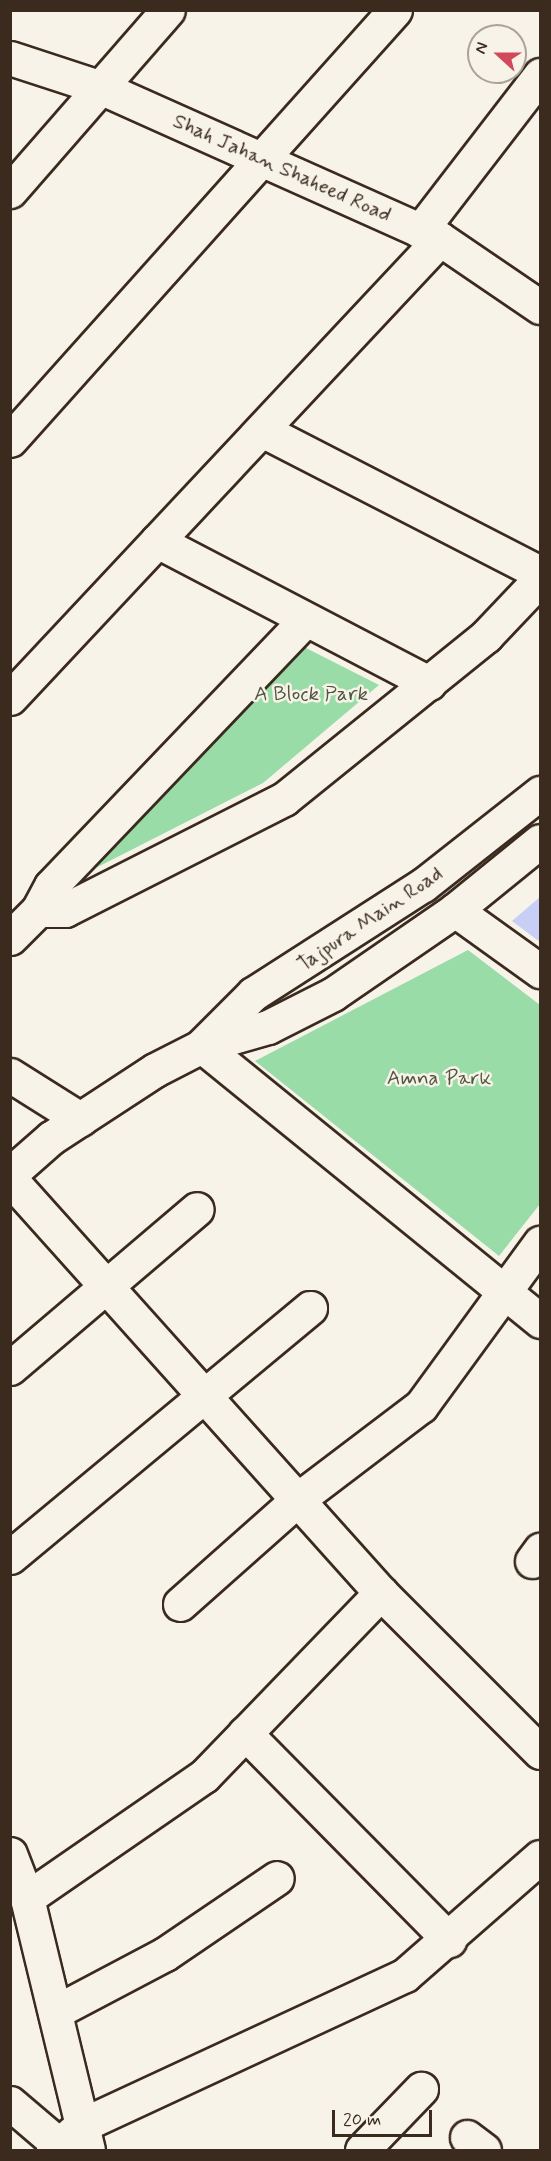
<!DOCTYPE html>
<html>
<head>
<meta charset="utf-8">
<style>
	body { margin:0 }
	#map { position:relative; width:551px; height:2161px; overflow:hidden; background:#f7f3e8; font-family:Mynerve,sans-serif }
	div>[style] { position:absolute }
	[style*='--x'] { left:calc(var(--x)*1px); top:calc(var(--y)*1px); width:calc(var(--w)*1px); rotate:calc(var(--a)*1deg) }
	.green>* { inset:0; background:#99dca7 }
	.building>* { inset:0; background:#c8cff7 }
	.roads { filter:drop-shadow(2px 0 #3b2a1e) drop-shadow(-2px 0 #3b2a1e) drop-shadow(0 2px #3b2a1e) drop-shadow(0 -2px #3b2a1e) }
	.street>* { height:33px; margin:-16.5px; padding:0 16.5px; transform-origin:16.5px; border-radius:16.5px; background:#f7f3e8 }
	.secondary>* { height:33px; margin:-16.5px; padding:0 16.5px; transform-origin:16.5px; border-radius:16.5px; background:#f7f3e8 }
	span { translate:-50% -50%; white-space:nowrap; text-align:center; line-height:1.15; -webkit-text-stroke:5px #f7f3e8; paint-order:stroke }
	.street-label { font-size:21px; color:#3b2a1e }
	.park-label { font-size:21px; color:#525640 }
	.frame { position:absolute; inset:0; border:12px solid #3b2a1e; pointer-events:none }
	.north { position:absolute; left:467px; top:24px; width:60px; height:60px; box-sizing:border-box; background:#f7f3e8; border:2px solid #aca397; border-radius:50%; rotate:291deg; font-size:16px; font-weight:700; line-height:24px; text-align:center; color:#3b2a1e }
	.north::after { content:''; display:block; margin:auto; width:21px; height:27px; background:#d1495b; clip-path:polygon(50% 0,100% 100%,50% 72%,0 100%) }
	.scale { position:absolute; left:332px; top:2110px; width:100px; height:27px; box-sizing:border-box; border:3px solid #3b2a1e; border-top:0; padding-left:8px; font-size:18px; line-height:21px; white-space:nowrap; color:#3b2a1e; -webkit-text-stroke:4px #f7f3e8; paint-order:stroke }
</style>
</head>
<body>
<div id="map">
	<div class="green">
		<i style="clip-path:polygon(304px 647px,379px 685px,263px 783px,72px 880px)"></i>
		<i style="clip-path:polygon(468px 950px,540px 1005px,540px 1204px,499px 1256px,255px 1061px)"></i>
	</div>
	<div class="building">
		<i style="clip-path:polygon(540px 897px,540px 942px,512px 921px)"></i>
	</div>
	<div class="roads">
		<div class="street">
			<i style="--x:10;--y:191;--w:240;--a:-48.9"></i>
			<i style="--x:420;--y:231;--w:197;--a:-52.4"></i>
			<i style="--x:262;--y:430;--w:313;--a:27.2"></i>
			<i style="--x:10;--y:440;--w:577;--a:-48.16"></i>
			<i style="--x:157;--y:541;--w:307;--a:27.6"></i>
			<i style="--x:10;--y:698;--w:629;--a:-46.87"></i>
			<i style="--x:38;--y:910;--w:27;--a:0"></i>
			<i style="--x:65;--y:910;--w:246;--a:-26.9"></i>
			<i style="--x:284;--y:799;--w:260;--a:-38.9"></i>
			<i style="--x:486;--y:636;--w:79;--a:-46.5"></i>
			<i style="--x:455;--y:910;--w:105;--a:35.7"></i>
			<i style="--x:10;--y:938;--w:40;--a:-45"></i>
			<i style="--x:38;--y:910;--w:27;--a:-62"></i>
			<i style="--x:51;--y:886;--w:368;--a:-46.3"></i>
			<i style="--x:202;--y:1046;--w:436;--a:39.1"></i>
			<i style="--x:10;--y:1075;--w:83;--a:32.2"></i>
			<i style="--x:10;--y:1179;--w:556;--a:48.14"></i>
			<i style="--x:10;--y:1368;--w:245;--a:-40.4"></i>
			<i style="--x:10;--y:1557;--w:390;--a:-39.7"></i>
			<i style="--x:532;--y:1561;--w:14;--a:-54"></i>
			<i style="--x:180;--y:1604;--w:157;--a:-41.6"></i>
			<i style="--x:297;--y:1500;--w:156;--a:-37.2"></i>
			<i style="--x:421;--y:1406;--w:202;--a:-53.9"></i>
			<i style="--x:245;--y:1733;--w:291;--a:45.4"></i>
			<i style="--x:10;--y:1854;--w:47;--a:68.9"></i>
			<i style="--x:27;--y:1898;--w:259;--a:76.4"></i>
			<i style="--x:27;--y:1898;--w:215;--a:-34.6"></i>
			<i style="--x:204;--y:1776;--w:255;--a:-46"></i>
			<i style="--x:381;--y:1593;--w:225;--a:45"></i>
			<i style="--x:55;--y:2012;--w:124;--a:-27.8"></i>
			<i style="--x:165;--y:1954;--w:135;--a:-34.2"></i>
			<i style="--x:10;--y:2103;--w:63;--a:40.5"></i>
			<i style="--x:467;--y:2137;--w:21;--a:37"></i>
			<i style="--x:53;--y:2150;--w:38;--a:-41"></i>
			<i style="--x:82;--y:2125;--w:356;--a:-24.9"></i>
			<i style="--x:405;--y:1975;--w:179;--a:-41.2"></i>
			<i style="--x:362;--y:2150;--w:85;--a:-46"></i>
		</div>
		<div class="secondary">
			<i style="--x:10;--y:58;--w:97;--a:18.1"></i>
			<i style="--x:102;--y:88;--w:370;--a:24.1"></i>
			<i style="--x:440;--y:239;--w:121;--a:34.2"></i>
			<i style="--x:203;--y:1044;--w:71;--a:-45"></i>
			<i style="--x:253;--y:994;--w:202;--a:-32.7"></i>
			<i style="--x:423;--y:885;--w:149;--a:-38.2"></i>
			<i style="--x:10;--y:1174;--w:55;--a:-41.3"></i>
			<i style="--x:51;--y:1138;--w:124;--a:-33.2"></i>
			<i style="--x:155;--y:1070;--w:53;--a:-27.1"></i>
			<i style="--x:202;--y:1046;--w:69;--a:-16.1"></i>
			<i style="--x:268;--y:1027;--w:73;--a:-26.9"></i>
			<i style="--x:333;--y:994;--w:148;--a:-34.5"></i>
			<i style="--x:455;--y:910;--w:109;--a:-39.1"></i>
		</div>
	</div>
	<div class="street-label">
		<span style="left:282px;top:168px;rotate:24deg">Shah Jahan Shaheed Road</span>
		<span style="left:370px;top:919px;rotate:-34deg">Tajpura Main Road</span>
	</div>
	<div class="park-label">
		<span style="left:311px;top:694px">A Block Park</span>
		<span style="left:439px;top:1078px">Amna Park</span>
	</div>
	<div class="frame"></div>
	<div class="north">N</div>
	<div class="scale">20 m</div>
</div>
</body>
</html>
